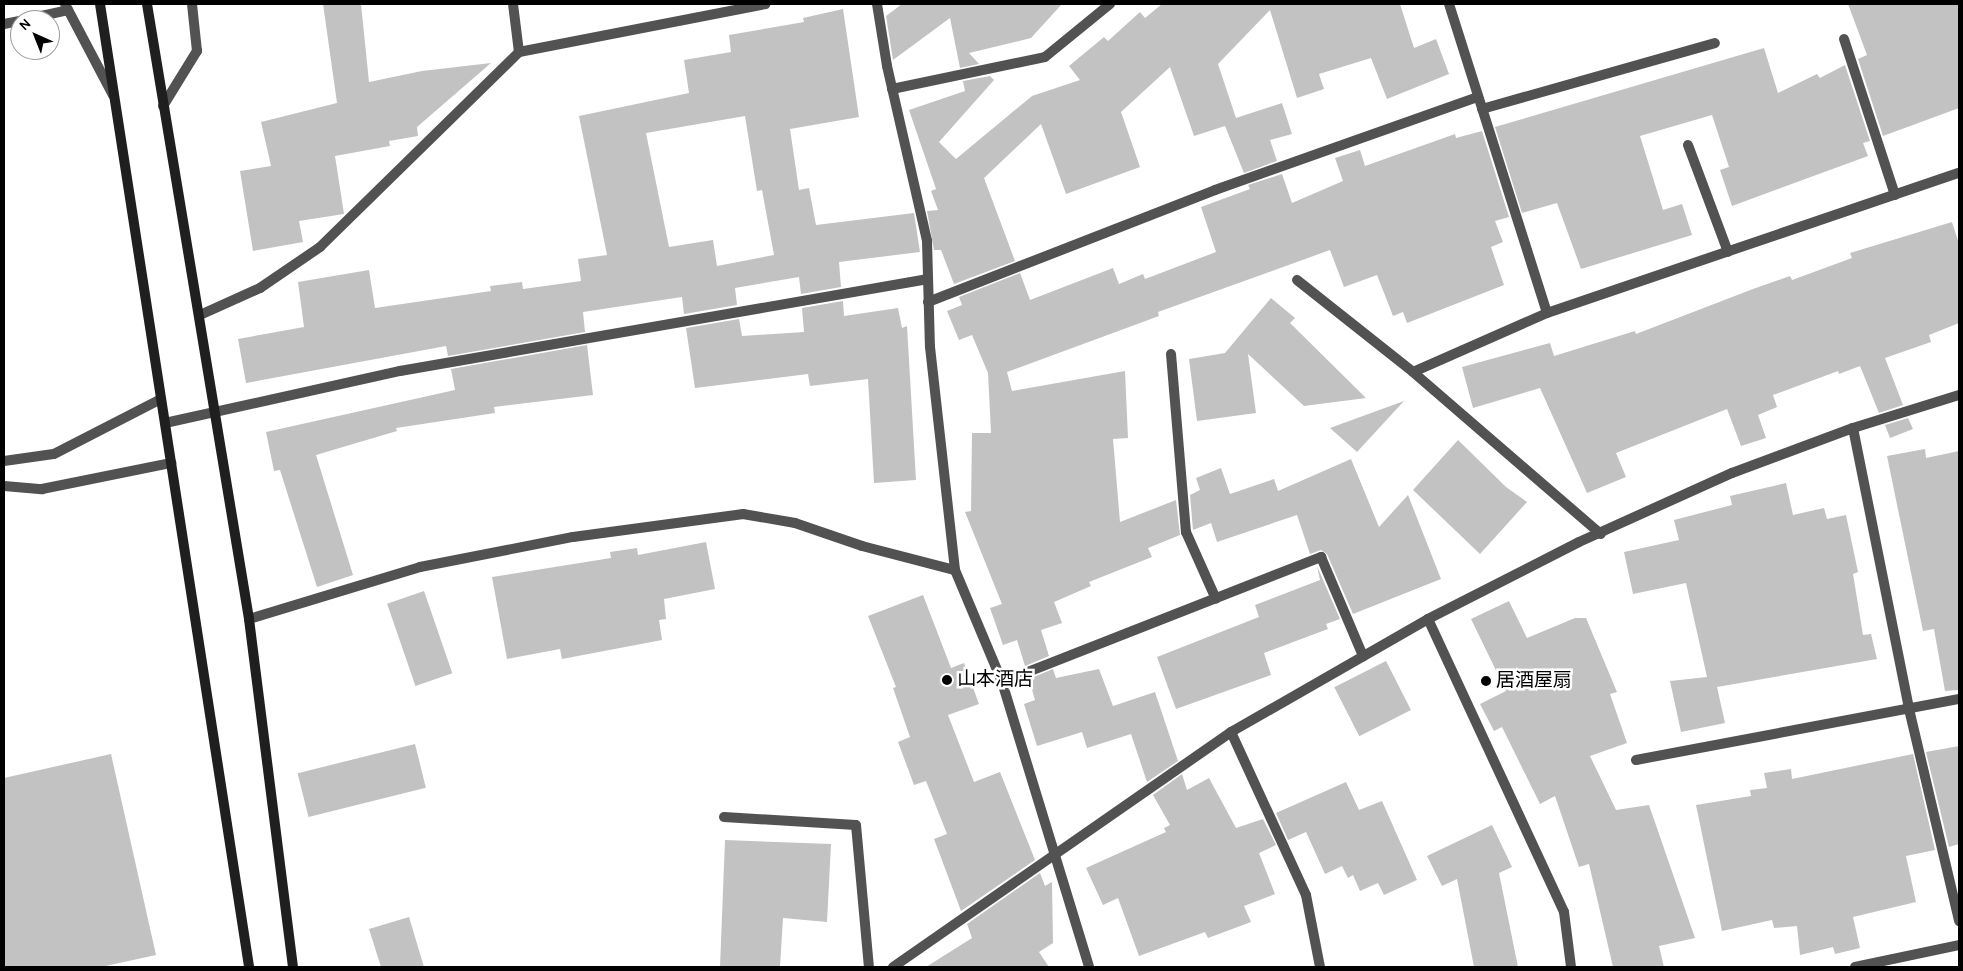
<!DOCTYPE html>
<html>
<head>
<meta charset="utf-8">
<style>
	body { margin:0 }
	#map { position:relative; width:1963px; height:971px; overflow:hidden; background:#fff; font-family:Karla,"Noto Sans JP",sans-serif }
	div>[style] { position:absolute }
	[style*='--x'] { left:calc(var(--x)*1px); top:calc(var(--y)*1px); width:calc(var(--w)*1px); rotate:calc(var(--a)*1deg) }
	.building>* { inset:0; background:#c2c2c2; transform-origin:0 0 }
	.lane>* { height:10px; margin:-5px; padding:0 5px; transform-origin:5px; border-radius:5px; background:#525252 }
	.street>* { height:10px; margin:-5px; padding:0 5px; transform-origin:5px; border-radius:5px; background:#525252 }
	.secondary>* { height:10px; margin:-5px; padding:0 5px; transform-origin:5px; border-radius:5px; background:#1f1f1f }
	.dots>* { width:14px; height:14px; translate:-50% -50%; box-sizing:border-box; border:2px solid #fff; border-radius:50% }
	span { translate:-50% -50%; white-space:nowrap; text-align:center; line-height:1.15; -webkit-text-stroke:5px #fff; paint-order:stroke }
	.poi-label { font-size:19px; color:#000 }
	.left { translate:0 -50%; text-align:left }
	.frame { position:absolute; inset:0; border:5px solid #000; pointer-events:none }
	.north { position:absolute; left:10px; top:10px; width:50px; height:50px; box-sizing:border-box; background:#fff; border:1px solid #999; border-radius:50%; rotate:316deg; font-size:14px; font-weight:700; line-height:20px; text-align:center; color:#000 }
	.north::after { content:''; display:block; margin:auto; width:18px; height:22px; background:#000; clip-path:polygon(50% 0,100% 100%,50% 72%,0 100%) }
</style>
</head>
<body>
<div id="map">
	<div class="building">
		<i style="clip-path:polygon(323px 4px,361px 4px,369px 82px,422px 71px,491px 63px,417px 127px,418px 136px,389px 141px,390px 146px,335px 156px,344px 214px,299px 221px,303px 242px,253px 251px,240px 171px,271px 166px,261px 122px,337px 103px)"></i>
		<i style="clip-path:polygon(902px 4px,1062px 4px,1031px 38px,969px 53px,979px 64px,960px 68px,950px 18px,893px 60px,886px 16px)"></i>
		<i style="clip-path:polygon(1162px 4px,1400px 4px,1414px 48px,1436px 39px,1449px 74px,1387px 99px,1371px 58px,1319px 74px,1324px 89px,1297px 98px,1270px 10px,1218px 64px,1236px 118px,1282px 103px,1292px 134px,1270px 140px,1277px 161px,1244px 173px,1225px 126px,1194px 136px,1170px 67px,1121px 112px,1140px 167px,1066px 194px,1041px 124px,984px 178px,1015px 261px,954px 284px,941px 250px,934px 250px,927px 211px,938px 210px,931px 191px,936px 189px,909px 110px,965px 91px,963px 81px,990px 76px,994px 80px,939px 142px,956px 159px,1032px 96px,1080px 80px,1069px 66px,1104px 37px,1108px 41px,1140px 12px,1145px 18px)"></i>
		<i style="clip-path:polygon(1848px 4px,1959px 4px,1959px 108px,1883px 136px,1858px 59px,1867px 55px)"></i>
		<i style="clip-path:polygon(evenodd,843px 9px,859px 117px,790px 129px,799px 190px,809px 188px,816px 225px,914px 213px,920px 252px,839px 262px,841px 287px,801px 294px,799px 277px,735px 288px,737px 305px,684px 314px,682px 297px,583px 312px,585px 332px,448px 356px,446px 346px,246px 383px,238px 339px,304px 327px,298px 282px,369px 270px,375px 308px,491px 291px,490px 286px,522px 282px,523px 289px,581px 281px,578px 259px,607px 255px,579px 116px,689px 93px,684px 60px,731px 52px,729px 35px,804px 22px,803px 18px,843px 9px,745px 116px,757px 191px,762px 190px,774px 255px,717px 266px,713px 240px,669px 247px,646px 133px,745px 116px)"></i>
		<i style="clip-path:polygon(1764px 48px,1778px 93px,1817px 74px,1820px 78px,1845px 65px,1870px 141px,1863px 143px,1868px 156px,1732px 206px,1720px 170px,1729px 167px,1712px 115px,1640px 136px,1663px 210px,1682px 204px,1692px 235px,1581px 269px,1557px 203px,1522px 213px,1495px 127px)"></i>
		<i style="clip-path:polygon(1482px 131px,1509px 217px,1495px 221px,1503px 242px,1491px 247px,1504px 285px,1407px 323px,1403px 312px,1393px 316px,1377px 275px,1344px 287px,1330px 250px,1158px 312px,1159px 316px,1007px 372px,1012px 391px,1125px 371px,1128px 438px,1113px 439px,1120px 522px,1176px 500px,1180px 535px,1148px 548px,1152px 557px,1089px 582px,1091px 586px,1054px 602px,1062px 623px,1041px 630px,1049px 656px,1025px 666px,1017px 640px,1003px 645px,990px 608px,1002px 604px,965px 512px,971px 511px,972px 433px,991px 433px,988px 373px,972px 335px,959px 340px,947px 311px,962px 305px,959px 297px,1020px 273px,1030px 300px,1113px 268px,1119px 284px,1143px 274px,1145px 279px,1216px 252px,1201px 207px,1250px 189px,1248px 185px,1282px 174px,1292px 203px,1343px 181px,1335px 158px,1360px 150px,1365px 166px,1455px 134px,1456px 138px)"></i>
		<i style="clip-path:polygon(1952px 222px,1959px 244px,1959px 323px,1929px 335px,1931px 342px,1885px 358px,1903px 405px,1879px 413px,1860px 366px,1839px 374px,1838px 371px,1773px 395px,1777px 407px,1758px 415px,1766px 438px,1741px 446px,1727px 409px,1616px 453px,1626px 477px,1587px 493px,1540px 388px,1473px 408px,1462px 367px,1550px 343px,1554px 356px,1635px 331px,1636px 334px,1753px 289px,1790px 276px,1792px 280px,1852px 258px,1850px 253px)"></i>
		<i style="clip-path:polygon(1271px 298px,1295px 318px,1290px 323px,1366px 398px,1304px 406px,1248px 354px,1256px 413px,1197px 421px,1189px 359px,1225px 353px)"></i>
		<i style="clip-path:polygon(843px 301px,844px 316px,898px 308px,902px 328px,907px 326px,916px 480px,874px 483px,868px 379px,810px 386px,808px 374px,695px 388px,686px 328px,739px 319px,742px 336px,804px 332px,802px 308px)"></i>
		<i style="clip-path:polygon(587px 345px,593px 395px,494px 407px,495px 413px,396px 428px,397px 431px,316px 455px,353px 575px,317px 587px,280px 470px,274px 471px,266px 432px,455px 390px,451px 369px)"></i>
		<i style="clip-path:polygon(1404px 401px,1357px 452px,1330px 428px)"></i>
		<i style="clip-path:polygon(1908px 418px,1913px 429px,1890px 438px,1885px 425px)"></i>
		<i style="clip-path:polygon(1458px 440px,1506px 487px,1527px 502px,1480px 554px,1413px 490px)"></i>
		<i style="clip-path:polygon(1925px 449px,1926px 458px,1959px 451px,1959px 690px,1945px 691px,1934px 629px,1923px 631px,1887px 456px)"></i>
		<i style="clip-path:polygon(1351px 459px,1379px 527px,1408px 495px,1441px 579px,1353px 614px,1327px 554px,1321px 550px,1310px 554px,1297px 515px,1217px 542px,1211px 523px,1193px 530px,1190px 495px,1200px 490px,1196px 478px,1221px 468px,1230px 494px,1274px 479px,1278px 491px)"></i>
		<i style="clip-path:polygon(1786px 483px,1793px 515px,1824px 508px,1827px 519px,1846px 515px,1858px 572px,1853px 574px,1863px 635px,1871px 634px,1877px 659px,1717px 687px,1725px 723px,1681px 732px,1670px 681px,1707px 677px,1686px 583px,1633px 594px,1624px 552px,1679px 540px,1674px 520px,1732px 505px,1730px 496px)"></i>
		<i style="clip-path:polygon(706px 542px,715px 589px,664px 599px,666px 619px,659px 620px,662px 640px,562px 659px,560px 649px,507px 659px,492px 577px,611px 558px,610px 552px,637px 548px,638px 555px)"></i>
		<i style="clip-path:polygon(1317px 566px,1340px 619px,1326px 624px,1328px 629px,1264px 653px,1271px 675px,1176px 709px,1157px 657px,1259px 617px,1255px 605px,1320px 580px)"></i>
		<i style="left:424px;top:591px;width:87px;height:39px;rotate:71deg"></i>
		<i style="clip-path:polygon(923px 595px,951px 668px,964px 663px,979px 704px,948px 715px,974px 782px,1000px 772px,1035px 860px,961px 911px,934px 839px,947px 834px,926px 781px,914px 785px,898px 742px,910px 737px,893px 688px,896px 687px,868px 616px)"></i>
		<i style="clip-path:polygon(1509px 601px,1527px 638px,1575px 618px,1586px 618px,1617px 692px,1610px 694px,1627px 743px,1590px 756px,1616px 810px,1649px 805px,1695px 938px,1659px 946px,1664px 967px,1613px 967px,1589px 864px,1579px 867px,1555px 796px,1540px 804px,1502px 727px,1494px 731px,1480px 704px,1506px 691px,1471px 619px)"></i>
		<i style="left:1386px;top:661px;width:55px;height:58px;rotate:63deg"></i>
		<i style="clip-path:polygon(1053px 669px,1056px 678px,1099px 669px,1113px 706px,1155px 692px,1178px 761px,1147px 782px,1131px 734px,1087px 748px,1082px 732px,1037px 746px,1024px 704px,1035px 700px,1029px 679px)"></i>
		<i style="left:415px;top:744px;width:45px;height:121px;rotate:76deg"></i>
		<i style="clip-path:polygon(1959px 746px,1959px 844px,1949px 847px,1926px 752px)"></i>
		<i style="clip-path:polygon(111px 754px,156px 955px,101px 967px,4px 967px,4px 778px)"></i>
		<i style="clip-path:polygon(1913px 754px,1935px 850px,1906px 856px,1916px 902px,1853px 917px,1860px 948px,1835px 954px,1833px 947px,1800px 955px,1797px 926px,1774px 928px,1772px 920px,1722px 931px,1696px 805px,1751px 796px,1750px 790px,1767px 788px,1764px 773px,1791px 769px,1792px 779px)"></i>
		<i style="clip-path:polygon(1182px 774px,1187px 790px,1209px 778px,1236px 828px,1263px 819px,1276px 845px,1259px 853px,1275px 894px,1244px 906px,1251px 922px,1208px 938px,1205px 932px,1139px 956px,1118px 898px,1103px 905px,1086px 868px,1166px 832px,1164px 828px,1170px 825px,1153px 795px)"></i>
		<i style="clip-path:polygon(1346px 782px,1359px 810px,1382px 801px,1417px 880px,1384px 895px,1378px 883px,1360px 891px,1353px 875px,1348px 878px,1342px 866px,1325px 874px,1306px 832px,1288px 840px,1276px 813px)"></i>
		<i style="clip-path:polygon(1492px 825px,1512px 867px,1499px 873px,1518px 967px,1474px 967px,1457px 879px,1442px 886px,1427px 856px)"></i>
		<i style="clip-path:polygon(725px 840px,831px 844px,827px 922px,783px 918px,780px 967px,720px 967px)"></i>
		<i style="clip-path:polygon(1040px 873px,1045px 886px,1052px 882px,1053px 943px,1039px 952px,1049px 967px,926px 967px,972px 938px,967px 924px)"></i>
		<i style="clip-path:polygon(409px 917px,424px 967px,381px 967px,369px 929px)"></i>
	</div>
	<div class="lane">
		<i style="--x:23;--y:20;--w:46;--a:-12.5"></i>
		<i style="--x:4;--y:24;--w:16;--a:-11"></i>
		<i style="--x:1844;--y:39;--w:164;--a:71.9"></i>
		<i style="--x:1482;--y:109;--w:242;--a:-15.8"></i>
		<i style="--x:1688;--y:145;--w:114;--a:69.5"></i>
		<i style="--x:1171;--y:354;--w:179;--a:85.2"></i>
		<i style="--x:1186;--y:532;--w:73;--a:65.9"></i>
		<i style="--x:4;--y:461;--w:50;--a:-8"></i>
		<i style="--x:54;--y:454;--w:120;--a:-27.2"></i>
		<i style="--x:4;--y:486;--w:38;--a:5"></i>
		<i style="--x:42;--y:489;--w:132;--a:-11.4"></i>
		<i style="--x:724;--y:817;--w:132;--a:3.5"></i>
		<i style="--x:856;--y:825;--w:143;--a:84.8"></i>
	</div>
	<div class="street">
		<i style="--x:65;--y:4;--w:103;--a:62.2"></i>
		<i style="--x:513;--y:4;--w:48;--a:82.9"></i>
		<i style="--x:877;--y:4;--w:63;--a:80.8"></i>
		<i style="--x:887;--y:66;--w:180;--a:77.1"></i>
		<i style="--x:927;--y:241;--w:106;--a:88.4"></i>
		<i style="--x:930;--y:347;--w:224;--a:83.6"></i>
		<i style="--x:955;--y:570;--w:121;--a:67.2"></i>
		<i style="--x:1002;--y:682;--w:298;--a:73"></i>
		<i style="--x:1449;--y:4;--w:324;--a:72.4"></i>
		<i style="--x:1547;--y:313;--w:146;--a:156.2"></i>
		<i style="--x:1413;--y:372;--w:248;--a:40.8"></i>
		<i style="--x:892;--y:89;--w:156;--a:-11.8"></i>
		<i style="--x:1045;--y:57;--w:84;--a:-39.2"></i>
		<i style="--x:163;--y:106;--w:65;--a:-58.3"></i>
		<i style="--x:197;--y:51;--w:47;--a:-96.1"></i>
		<i style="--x:1297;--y:280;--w:148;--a:38.4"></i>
		<i style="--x:928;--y:302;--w:308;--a:-21.3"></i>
		<i style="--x:1215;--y:190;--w:279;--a:-19.5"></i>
		<i style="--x:1547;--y:313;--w:435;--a:-18.8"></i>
		<i style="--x:200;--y:315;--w:66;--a:-24.2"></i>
		<i style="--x:260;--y:288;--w:73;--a:-34.3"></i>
		<i style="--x:320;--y:247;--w:279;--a:-44.4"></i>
		<i style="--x:519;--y:52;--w:251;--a:-11"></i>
		<i style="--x:165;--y:423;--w:241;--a:-12.5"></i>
		<i style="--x:400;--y:371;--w:536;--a:-9.88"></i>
		<i style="--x:1853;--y:428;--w:287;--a:78.7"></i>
		<i style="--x:1909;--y:709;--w:218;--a:76.7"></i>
		<i style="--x:249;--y:619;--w:179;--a:-16.9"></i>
		<i style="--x:420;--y:567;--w:156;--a:-11.1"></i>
		<i style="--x:573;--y:537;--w:172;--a:-7.7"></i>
		<i style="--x:743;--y:514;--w:53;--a:9.8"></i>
		<i style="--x:795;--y:523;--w:71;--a:18.9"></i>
		<i style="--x:862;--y:546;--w:96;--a:14.5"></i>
		<i style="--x:1428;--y:619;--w:323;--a:65.1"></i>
		<i style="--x:1564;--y:912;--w:55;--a:82.7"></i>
		<i style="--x:1002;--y:682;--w:343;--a:-21.4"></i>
		<i style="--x:1321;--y:557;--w:108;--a:67"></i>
		<i style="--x:1231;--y:732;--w:179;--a:65.3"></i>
		<i style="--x:1306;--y:895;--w:73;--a:79"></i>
		<i style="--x:1636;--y:760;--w:329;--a:-10.7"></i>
		<i style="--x:893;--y:967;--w:412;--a:-34.8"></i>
		<i style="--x:1231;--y:732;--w:227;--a:-29.8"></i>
		<i style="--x:1428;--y:619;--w:169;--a:-27"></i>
		<i style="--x:1579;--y:542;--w:168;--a:-24.3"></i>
		<i style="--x:1732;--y:473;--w:129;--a:-20.4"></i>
		<i style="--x:1853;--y:428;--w:111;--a:-17.3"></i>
		<i style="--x:1855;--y:967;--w:106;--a:-11.9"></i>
	</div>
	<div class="secondary">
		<i style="--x:100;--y:4;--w:974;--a:81.2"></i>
		<i style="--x:147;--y:4;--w:623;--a:80.58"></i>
		<i style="--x:249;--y:619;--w:351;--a:82.8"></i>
	</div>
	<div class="dots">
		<i style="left:947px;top:680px;background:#000"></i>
		<i style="left:1486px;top:681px;background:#000"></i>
	</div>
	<div class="poi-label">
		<span class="left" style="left:957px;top:680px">山本酒店</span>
		<span class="left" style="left:1496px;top:681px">居酒屋扇</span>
	</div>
	<div class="frame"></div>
	<div class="north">N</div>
</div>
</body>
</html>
